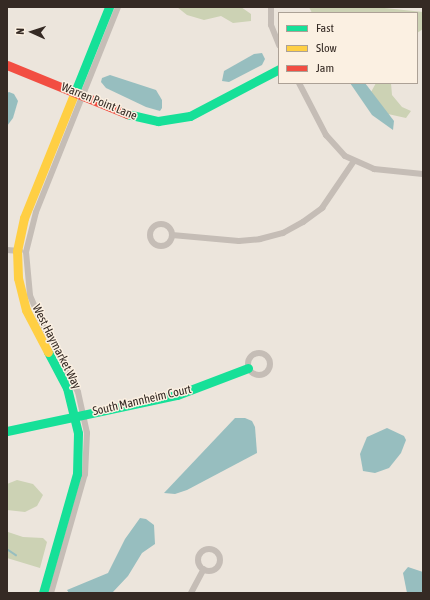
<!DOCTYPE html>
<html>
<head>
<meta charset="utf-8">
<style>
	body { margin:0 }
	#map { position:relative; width:430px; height:600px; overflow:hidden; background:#ece5dc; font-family:"Asap Condensed",sans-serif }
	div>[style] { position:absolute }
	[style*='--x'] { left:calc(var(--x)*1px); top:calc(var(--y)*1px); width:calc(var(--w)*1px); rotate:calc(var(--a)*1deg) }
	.green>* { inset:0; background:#ccd2b4 }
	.water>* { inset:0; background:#97bebf }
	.stream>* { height:1.5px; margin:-0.75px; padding:0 0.75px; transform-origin:0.75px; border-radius:0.75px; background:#97bebf }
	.street>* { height:6px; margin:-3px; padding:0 3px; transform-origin:3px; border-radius:3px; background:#c5bdb6 }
	.street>.ring { margin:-3px; padding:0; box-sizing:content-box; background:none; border:6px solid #c5bdb6; border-radius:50% }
	.fast>* { height:9px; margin:-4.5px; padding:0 4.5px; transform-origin:4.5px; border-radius:4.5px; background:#16e098 }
	.slow>* { height:9px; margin:-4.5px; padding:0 4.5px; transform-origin:4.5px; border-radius:4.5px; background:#ffcf43 }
	.jam>* { height:9px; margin:-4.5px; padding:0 4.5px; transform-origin:4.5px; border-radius:4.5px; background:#f24e42 }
	span { translate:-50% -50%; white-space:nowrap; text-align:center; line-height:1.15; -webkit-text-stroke:3px #fbf0e2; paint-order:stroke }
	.street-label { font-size:12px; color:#352a24 }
	.frame { position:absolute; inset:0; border:8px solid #352a24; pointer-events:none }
	.legend { position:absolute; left:278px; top:12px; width:140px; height:72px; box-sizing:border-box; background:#fbf0e2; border:1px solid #aca196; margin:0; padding:5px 7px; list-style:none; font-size:12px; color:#352a24 }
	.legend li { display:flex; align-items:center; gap:8px; height:20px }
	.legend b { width:20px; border:1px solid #aca196 }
	.north { position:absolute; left:12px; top:12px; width:40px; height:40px; -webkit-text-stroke:3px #fbf0e2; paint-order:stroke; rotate:273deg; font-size:11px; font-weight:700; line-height:16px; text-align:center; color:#352a24 }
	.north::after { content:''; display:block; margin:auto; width:14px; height:18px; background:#352a24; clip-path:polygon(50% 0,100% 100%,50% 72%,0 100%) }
</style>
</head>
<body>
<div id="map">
	<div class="green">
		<i style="clip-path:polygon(177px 7px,241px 7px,251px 14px,251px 21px,233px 23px,221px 16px,204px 20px,187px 15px)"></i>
		<i style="clip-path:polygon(309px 7px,375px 7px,423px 12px,423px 29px,417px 33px,417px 13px,312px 13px)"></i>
		<i style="clip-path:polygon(376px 83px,391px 83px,392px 95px,402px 107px,411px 111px,406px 118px,388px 114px,380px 107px,371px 92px)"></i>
		<i style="clip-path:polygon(17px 480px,33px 484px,43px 495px,37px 506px,25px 512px,7px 510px,7px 484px)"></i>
		<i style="clip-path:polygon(7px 529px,8px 532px,23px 537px,43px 538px,47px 542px,40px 568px,7px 558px)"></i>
	</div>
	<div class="water">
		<i style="clip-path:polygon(262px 53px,265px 59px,262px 65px,229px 82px,222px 81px,224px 71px,254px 54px)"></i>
		<i style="clip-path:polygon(110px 75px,156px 90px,162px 100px,162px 108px,160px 111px,146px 107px,106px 88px,101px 82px,102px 78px)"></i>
		<i style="clip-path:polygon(350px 83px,365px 83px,394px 121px,393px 130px,372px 115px)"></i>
		<i style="clip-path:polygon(9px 92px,14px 94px,18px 101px,13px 118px,7px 126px,7px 93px)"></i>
		<i style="clip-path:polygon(235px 418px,245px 418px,252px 421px,255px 427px,257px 453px,187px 490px,175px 494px,164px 493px)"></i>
		<i style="clip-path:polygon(387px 428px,404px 436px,406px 440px,401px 453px,389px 468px,375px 473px,363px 471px,360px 454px,367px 437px)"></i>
		<i style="clip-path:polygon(140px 518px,146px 519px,154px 525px,155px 544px,142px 553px,128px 576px,112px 593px,69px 593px,67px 590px,108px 573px,125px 539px)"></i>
		<i style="clip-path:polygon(408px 567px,423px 572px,423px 593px,407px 593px,403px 573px)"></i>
	</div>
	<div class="stream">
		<i style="--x:7;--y:549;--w:11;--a:34"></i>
	</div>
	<div class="street">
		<i style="--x:271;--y:7;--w:18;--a:90"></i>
		<i style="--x:271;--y:25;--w:22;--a:68"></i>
		<i style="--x:299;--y:83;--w:59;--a:62.6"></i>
		<i style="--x:326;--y:135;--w:28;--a:48"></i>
		<i style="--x:345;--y:156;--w:32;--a:24"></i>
		<i style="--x:374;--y:169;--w:49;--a:5.8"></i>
		<i class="ring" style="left:150px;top:224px;width:16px;height:16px"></i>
		<i style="--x:172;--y:235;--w:67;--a:5.1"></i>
		<i style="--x:239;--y:241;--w:21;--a:-5"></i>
		<i style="--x:260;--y:239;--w:24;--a:-15"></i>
		<i style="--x:283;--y:233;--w:23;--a:-29"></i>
		<i style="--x:303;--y:222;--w:24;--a:-36"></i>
		<i style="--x:322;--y:208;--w:57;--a:-55.8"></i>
		<i style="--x:7;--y:250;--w:13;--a:4"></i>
		<i class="ring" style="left:248px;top:353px;width:16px;height:16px"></i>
		<i class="ring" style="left:198px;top:549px;width:16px;height:16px"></i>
		<i style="--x:51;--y:593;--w:124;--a:-74.1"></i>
		<i style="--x:85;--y:474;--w:41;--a:-87.2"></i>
		<i style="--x:87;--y:433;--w:42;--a:-102.4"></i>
		<i style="--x:78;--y:392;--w:82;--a:-117.5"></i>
		<i style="--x:40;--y:319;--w:26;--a:-113"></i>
		<i style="--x:30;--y:295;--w:43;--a:-95.3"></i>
		<i style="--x:26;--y:252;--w:41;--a:-76"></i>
		<i style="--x:36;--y:212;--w:221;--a:-68.2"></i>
		<i style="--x:191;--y:593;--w:27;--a:-62"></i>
	</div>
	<div class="fast">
		<i style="--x:75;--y:92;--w:92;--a:-68.2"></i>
		<i style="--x:127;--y:114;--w:32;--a:13"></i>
		<i style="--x:158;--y:121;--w:32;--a:-9"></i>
		<i style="--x:190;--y:116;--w:101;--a:-27.8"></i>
		<i style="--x:7;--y:431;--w:174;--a:-12"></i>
		<i style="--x:177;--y:395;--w:76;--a:-20.8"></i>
		<i style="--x:43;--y:593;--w:124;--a:-74.1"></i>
		<i style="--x:77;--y:474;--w:41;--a:-88.6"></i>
		<i style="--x:78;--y:433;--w:46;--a:-103.7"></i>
		<i style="--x:67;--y:388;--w:41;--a:-117.8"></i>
	</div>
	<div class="slow">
		<i style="--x:48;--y:352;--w:47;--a:-117.6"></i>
		<i style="--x:26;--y:310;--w:33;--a:-104"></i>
		<i style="--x:18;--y:278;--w:27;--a:-92"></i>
		<i style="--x:17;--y:251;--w:34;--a:-78"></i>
		<i style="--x:24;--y:218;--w:136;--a:-68"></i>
	</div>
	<div class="jam">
		<i style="--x:7;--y:65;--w:130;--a:22.2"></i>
	</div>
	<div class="street-label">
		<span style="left:99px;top:102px;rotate:22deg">Warren Point Lane</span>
		<span style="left:56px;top:347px;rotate:63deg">West Haymarket Way</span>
		<span style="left:142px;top:401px;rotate:-13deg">South Mannheim Court</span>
	</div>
	<div class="frame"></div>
	<ul class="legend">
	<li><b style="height:5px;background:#16e098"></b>Fast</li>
	<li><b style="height:5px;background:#ffcf43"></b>Slow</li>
	<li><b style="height:5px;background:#f24e42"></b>Jam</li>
	</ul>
	<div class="north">N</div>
</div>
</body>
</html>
